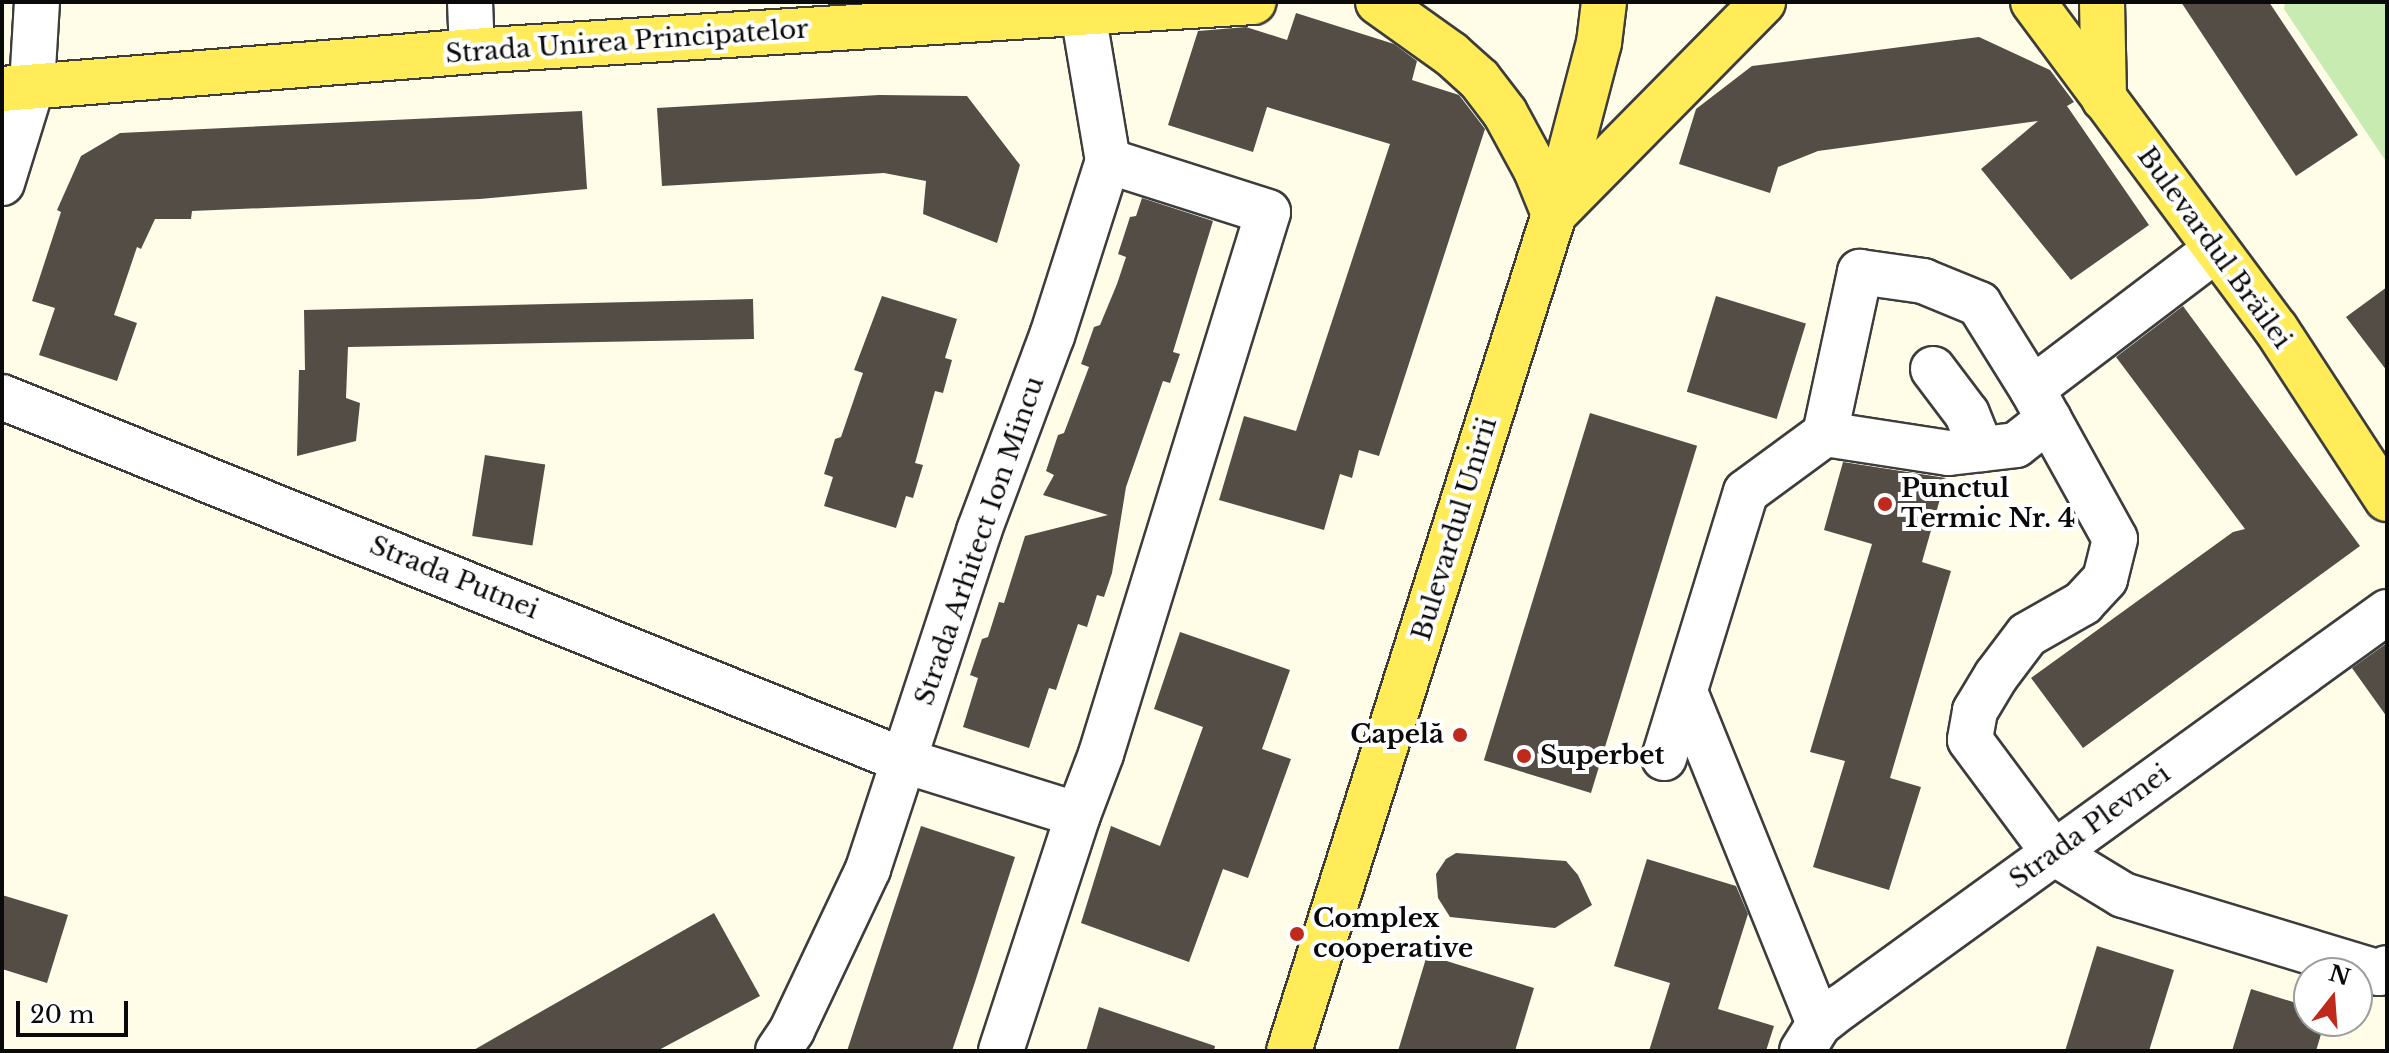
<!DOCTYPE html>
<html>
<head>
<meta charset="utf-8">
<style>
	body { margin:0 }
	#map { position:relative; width:2389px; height:1053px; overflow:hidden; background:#fffde8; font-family:"Libre Baskerville",serif }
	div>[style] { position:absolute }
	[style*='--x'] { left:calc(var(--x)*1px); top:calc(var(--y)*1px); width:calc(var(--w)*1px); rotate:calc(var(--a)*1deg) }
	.green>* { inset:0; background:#c7ebb0 }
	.building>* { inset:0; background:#534d46; transform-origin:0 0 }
	.roads { filter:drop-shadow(2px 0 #3d3d3d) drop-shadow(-2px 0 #3d3d3d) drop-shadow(0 2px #3d3d3d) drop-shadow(0 -2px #3d3d3d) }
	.minor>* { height:44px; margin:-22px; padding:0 22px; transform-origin:22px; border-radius:22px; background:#fff }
	.major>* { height:44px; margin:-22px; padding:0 22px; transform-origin:22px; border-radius:22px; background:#ffec58 }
	.dots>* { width:22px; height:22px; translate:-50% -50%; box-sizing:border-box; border:4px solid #fff; border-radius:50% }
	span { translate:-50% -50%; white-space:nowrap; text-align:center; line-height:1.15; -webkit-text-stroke:8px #fff; paint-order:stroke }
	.street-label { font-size:26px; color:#0a0a0a }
	.poi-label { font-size:26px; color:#0a0a0a; font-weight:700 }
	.left { translate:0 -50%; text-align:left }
	.right { translate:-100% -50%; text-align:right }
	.frame { position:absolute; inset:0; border:4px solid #0a0a0a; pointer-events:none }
	.north { position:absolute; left:2293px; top:957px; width:80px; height:80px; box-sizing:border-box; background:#fff; border:2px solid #9d9d9d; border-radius:50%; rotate:17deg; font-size:22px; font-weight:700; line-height:32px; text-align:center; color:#0a0a0a }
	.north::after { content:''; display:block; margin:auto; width:28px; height:36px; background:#c02a1c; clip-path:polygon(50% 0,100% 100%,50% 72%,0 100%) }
	.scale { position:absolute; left:16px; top:1001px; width:112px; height:36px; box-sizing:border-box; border:4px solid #0a0a0a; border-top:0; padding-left:10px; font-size:24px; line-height:28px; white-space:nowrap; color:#0a0a0a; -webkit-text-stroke:6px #fff; paint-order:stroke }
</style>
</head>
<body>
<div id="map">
	<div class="green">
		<i style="clip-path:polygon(2285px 2px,2387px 2px,2387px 163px,2284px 9px)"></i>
	</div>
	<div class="building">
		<i style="clip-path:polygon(2181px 2px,2269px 2px,2358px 135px,2296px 176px)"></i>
		<i style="clip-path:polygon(1296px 13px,1394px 44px,1417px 61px,1412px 80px,1459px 95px,1485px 129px,1379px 456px,1359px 450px,1352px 478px,1340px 474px,1324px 530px,1219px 500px,1244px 416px,1296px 431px,1390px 144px,1267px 107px,1253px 152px,1168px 125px,1198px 31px,1246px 27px,1287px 40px)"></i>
		<i style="clip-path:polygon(1979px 37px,2050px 70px,2074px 102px,2067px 106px,2149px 225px,2071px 280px,1981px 169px,2038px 121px,1818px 151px,1778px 167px,1770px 193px,1679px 164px,1696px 109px,1752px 66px)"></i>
		<i style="clip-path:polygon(879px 95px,967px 96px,1020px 165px,997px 243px,923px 214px,926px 181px,884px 173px,662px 186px,657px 108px)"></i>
		<i style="clip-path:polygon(582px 111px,587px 189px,480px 199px,192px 211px,191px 219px,155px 219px,141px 249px,137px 247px,114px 315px,137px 323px,117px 381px,39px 355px,55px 308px,32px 301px,61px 212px,57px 210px,81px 156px,120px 133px)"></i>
		<i style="clip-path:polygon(1142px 198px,1213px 221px,1173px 352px,1180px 354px,1170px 383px,1163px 381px,1126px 487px,1112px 573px,1104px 597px,1097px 595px,1087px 627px,1078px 624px,1056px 690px,1049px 688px,1029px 748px,963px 727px,978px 678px,970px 675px,982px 639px,988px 637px,999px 602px,1004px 603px,1025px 536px,1108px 515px,1043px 495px,1054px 475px,1046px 471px,1058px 435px,1064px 433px,1089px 367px,1081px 364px,1094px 327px,1100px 325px,1117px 284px,1126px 257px,1118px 254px,1130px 217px,1136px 216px)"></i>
		<i style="clip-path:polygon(2387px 287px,2387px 371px,2346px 317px)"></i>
		<i style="clip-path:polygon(882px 296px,957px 319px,945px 358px,952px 360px,943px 393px,935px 391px,915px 463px,923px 465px,913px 498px,906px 496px,896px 528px,824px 506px,833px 477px,824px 474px,835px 439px,841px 437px,853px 402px,863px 373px,854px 370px)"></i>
		<i style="left:1716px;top:296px;width:94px;height:100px;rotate:17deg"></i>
		<i style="clip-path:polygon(753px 299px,754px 339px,348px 347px,346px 398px,360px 403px,356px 441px,297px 456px,299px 370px,305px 370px,304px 310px)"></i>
		<i style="clip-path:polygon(2183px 306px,2360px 546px,2083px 748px,2031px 678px,2233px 532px,2245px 529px,2116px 357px)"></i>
		<i style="left:1590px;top:413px;width:112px;height:363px;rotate:17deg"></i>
		<i style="left:485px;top:455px;width:61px;height:82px;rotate:9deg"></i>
		<i style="clip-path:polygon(1843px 462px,1946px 478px,1922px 562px,1951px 571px,1890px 778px,1921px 787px,1889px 890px,1813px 867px,1845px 761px,1810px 752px,1872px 544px,1824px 530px)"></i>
		<i style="clip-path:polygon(1180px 632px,1290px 670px,1262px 749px,1291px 759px,1248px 878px,1223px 869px,1189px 962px,1081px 923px,1111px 826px,1160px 846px,1203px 727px,1154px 709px)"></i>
		<i style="clip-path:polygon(2387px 643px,2387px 717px,2352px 668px)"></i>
		<i style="clip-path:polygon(921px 826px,1015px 857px,975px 982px,952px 1051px,847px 1051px)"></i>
		<i style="clip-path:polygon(1456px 853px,1566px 861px,1578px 875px,1592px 905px,1555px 928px,1450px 917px,1438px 898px,1436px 874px,1446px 859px)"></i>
		<i style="clip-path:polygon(1647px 859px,1736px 886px,1748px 914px,1718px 1009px,1774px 1026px,1766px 1051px,1649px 1051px,1670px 983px,1614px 966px)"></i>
		<i style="clip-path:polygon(2px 895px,68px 915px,47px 983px,2px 969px)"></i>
		<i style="clip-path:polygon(714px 913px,760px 996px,657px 1051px,472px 1051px)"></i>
		<i style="clip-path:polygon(2097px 946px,2174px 970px,2149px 1051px,2065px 1051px)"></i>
		<i style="clip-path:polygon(1427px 955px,1534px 988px,1515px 1051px,1398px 1051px)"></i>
		<i style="clip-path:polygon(2251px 989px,2309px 1007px,2309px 1021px,2325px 1021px,2316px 1051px,2232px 1051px)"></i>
		<i style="clip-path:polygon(1099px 1007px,1215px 1046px,1214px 1051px,1086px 1051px)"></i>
	</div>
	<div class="roads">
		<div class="minor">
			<i style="--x:470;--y:2;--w:49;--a:87.7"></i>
			<i style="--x:2;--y:183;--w:102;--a:-72.8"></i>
			<i style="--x:32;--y:86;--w:84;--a:-86.6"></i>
			<i style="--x:1933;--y:369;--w:56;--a:52.9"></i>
			<i style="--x:1967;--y:414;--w:38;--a:68"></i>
			<i style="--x:2032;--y:389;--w:230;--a:-37.2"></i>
			<i style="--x:2;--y:397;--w:974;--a:21.95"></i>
			<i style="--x:905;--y:761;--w:181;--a:17.3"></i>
			<i style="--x:1078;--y:815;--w:248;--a:108.1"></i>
			<i style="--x:1825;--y:434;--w:125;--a:8.7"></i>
			<i style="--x:1949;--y:453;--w:67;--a:-6.8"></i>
			<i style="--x:2016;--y:445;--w:42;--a:-38.2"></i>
			<i style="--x:1685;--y:692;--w:358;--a:68"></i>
			<i style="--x:1664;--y:758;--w:278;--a:-72.9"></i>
			<i style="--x:1746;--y:492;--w:98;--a:-36.3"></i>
			<i style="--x:1825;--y:434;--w:166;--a:-77.8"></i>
			<i style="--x:1860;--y:272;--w:64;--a:8.1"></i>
			<i style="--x:1923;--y:281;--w:61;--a:22.3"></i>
			<i style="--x:1979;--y:304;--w:100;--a:58.1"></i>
			<i style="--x:2032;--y:389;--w:171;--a:61"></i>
			<i style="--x:2115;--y:539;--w:41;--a:104"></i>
			<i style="--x:2105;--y:579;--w:33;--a:133"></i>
			<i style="--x:2083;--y:603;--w:64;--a:150.3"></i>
			<i style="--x:2027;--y:635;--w:51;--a:127.1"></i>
			<i style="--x:1996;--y:676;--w:41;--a:121"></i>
			<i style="--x:1975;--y:711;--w:29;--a:100"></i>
			<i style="--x:1970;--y:740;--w:141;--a:53.4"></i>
			<i style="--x:2054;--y:853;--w:81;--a:31.3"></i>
			<i style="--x:2123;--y:895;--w:268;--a:16.9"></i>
			<i style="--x:2379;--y:973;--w:9;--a:-32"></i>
			<i style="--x:1078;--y:815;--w:65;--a:-69.3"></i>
			<i style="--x:1101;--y:754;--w:567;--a:-72.87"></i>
			<i style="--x:1268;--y:212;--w:168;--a:-162.3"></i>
			<i style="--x:778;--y:1051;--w:25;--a:-56"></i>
			<i style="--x:792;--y:1030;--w:178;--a:-64.7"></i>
			<i style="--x:868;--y:869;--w:356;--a:-71.8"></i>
			<i style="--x:979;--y:531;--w:208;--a:-69.5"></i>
			<i style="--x:1052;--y:336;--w:184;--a:-72.3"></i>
			<i style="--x:1108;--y:161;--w:161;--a:-99.6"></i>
			<i style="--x:1802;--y:1051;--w:32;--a:-58"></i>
			<i style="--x:1819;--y:1024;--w:28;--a:-38"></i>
			<i style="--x:1841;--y:1007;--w:674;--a:-35.88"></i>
		</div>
		<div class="major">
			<i style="--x:1378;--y:2;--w:90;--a:35.5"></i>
			<i style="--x:1451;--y:54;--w:38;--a:42"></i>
			<i style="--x:1479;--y:79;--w:43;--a:52.6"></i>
			<i style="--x:1505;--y:113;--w:65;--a:61.5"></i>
			<i style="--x:1536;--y:170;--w:48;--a:67.8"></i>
			<i style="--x:2033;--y:2;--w:407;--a:53.4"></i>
			<i style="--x:2276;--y:329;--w:203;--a:56.9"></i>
			<i style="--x:2102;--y:2;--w:97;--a:88.8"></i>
			<i style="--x:2;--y:89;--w:472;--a:-4.6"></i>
			<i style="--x:472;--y:51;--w:783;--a:-3.59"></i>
			<i style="--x:1556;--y:212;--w:295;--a:-45.4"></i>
			<i style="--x:1289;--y:1051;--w:878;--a:-72.43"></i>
			<i style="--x:1554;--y:214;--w:177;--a:-75.3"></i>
			<i style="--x:1599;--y:43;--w:41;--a:-83"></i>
		</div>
	</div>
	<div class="dots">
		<i style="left:1885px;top:504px;background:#c02a1c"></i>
		<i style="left:1460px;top:735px;background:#c02a1c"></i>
		<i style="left:1524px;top:756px;background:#c02a1c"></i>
		<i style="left:1297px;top:934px;background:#c02a1c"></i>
	</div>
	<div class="street-label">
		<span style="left:627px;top:42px;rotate:-4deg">Strada Unirea Principatelor</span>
		<span style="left:2214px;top:248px;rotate:54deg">Bulevardul Brăilei</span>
		<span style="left:1455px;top:529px;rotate:-73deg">Bulevardul Unirii</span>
		<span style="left:980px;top:541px;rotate:-71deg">Strada Arhitect Ion Mincu</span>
		<span style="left:454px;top:578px;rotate:22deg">Strada Putnei</span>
		<span style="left:2090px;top:827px;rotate:-36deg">Strada Plevnei</span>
	</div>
	<div class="poi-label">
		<span class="left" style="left:1901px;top:504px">Punctul<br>Termic Nr. 4</span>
		<span class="right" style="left:1444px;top:735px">Capelă</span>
		<span class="left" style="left:1540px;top:756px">Superbet</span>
		<span class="left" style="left:1313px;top:934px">Complex<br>cooperative</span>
	</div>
	<div class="frame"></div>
	<div class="north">N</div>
	<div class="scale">20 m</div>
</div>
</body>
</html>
